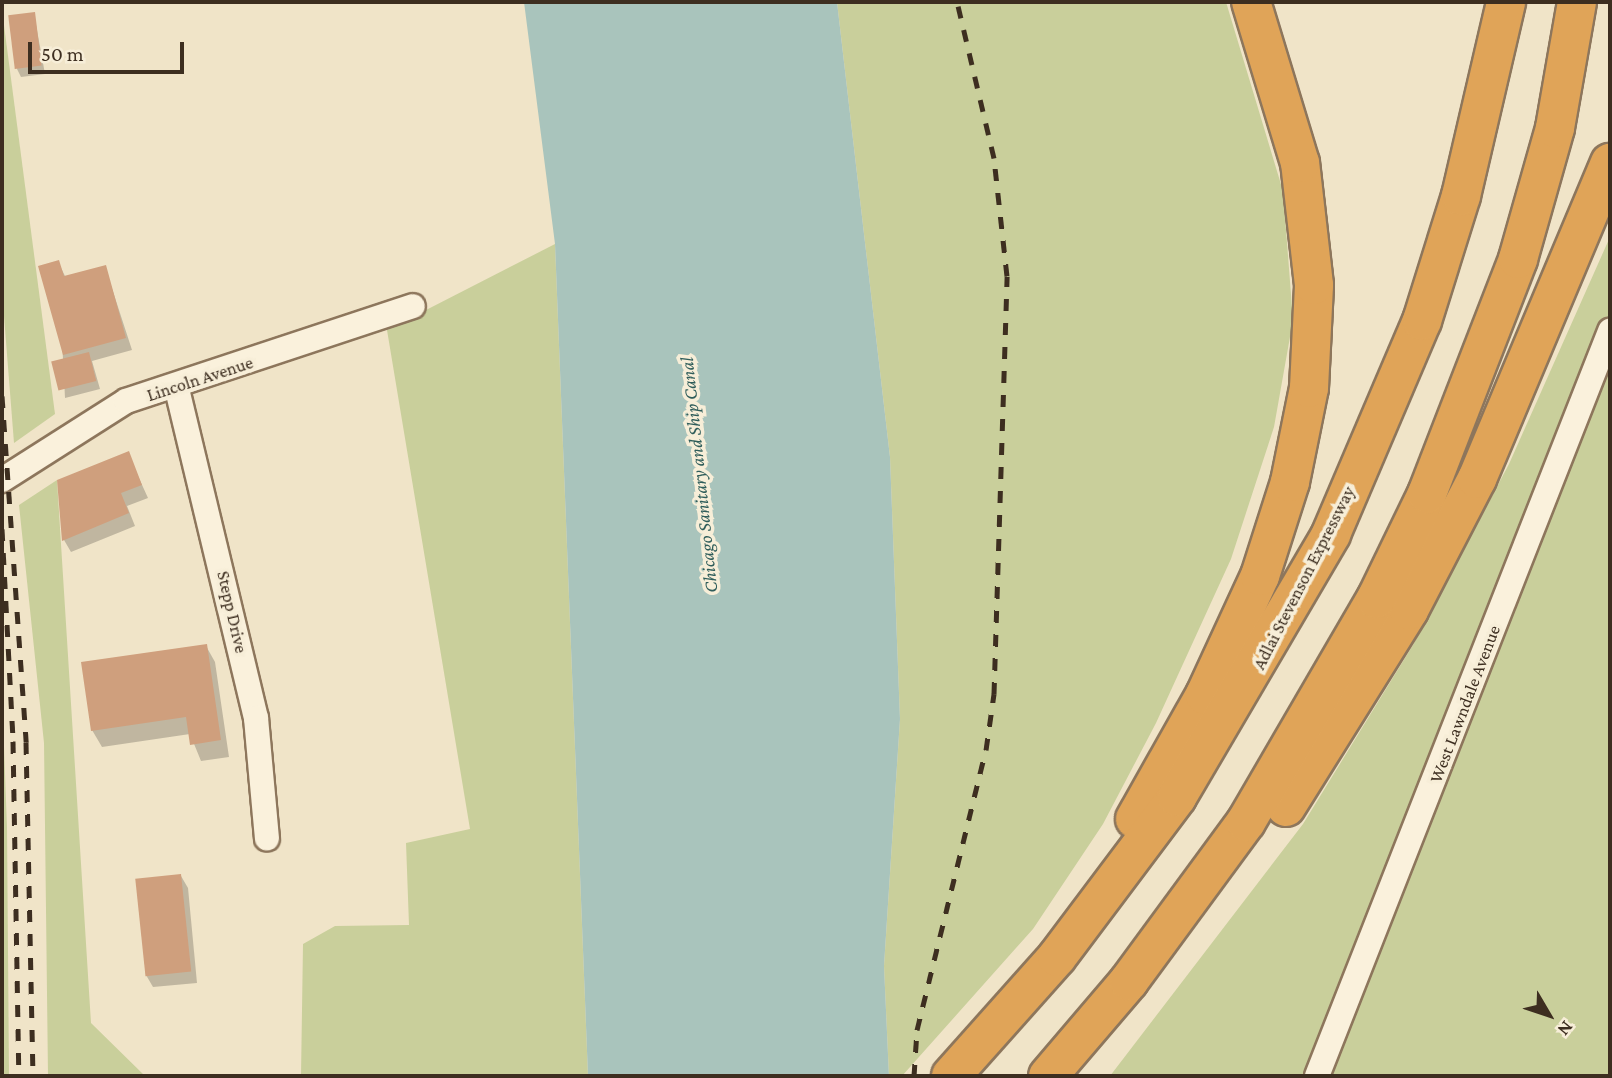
<!DOCTYPE html>
<html>
<head>
<meta charset="utf-8">
<style>
	body { margin:0 }
	#map { position:relative; width:1612px; height:1078px; overflow:hidden; background:#f0e4c8; font-family:"Crimson Pro",serif }
	div>[style] { position:absolute }
	[style*='--x'] { left:calc(var(--x)*1px); top:calc(var(--y)*1px); width:calc(var(--w)*1px); rotate:calc(var(--a)*1deg) }
	.green>* { inset:0; background:#c9cf9b }
	.water>* { inset:0; background:#a9c4bc }
	.shadow>* { inset:0; background:#0003 }
	.building>* { inset:0; background:#cf9f7d; transform-origin:0 0 }
	.roads { filter:drop-shadow(2px 0 #8d765c) drop-shadow(-2px 0 #8d765c) drop-shadow(0 2px #8d765c) drop-shadow(0 -2px #8d765c) }
	.street>* { height:24px; margin:-12px; padding:0 12px; transform-origin:12px; border-radius:12px; background:#faf1dc }
	.highway>* { height:38px; margin:-19px; padding:0 19px; transform-origin:19px; border-radius:19px; background:#e0a458 }
	.rail>* { height:5px; margin-top:-2.5px; transform-origin:0; background:repeating-linear-gradient(90deg,#3d2e20 0 12px,transparent 0 24px) }
	span { translate:-50% -50%; white-space:nowrap; text-align:center; line-height:1.15; -webkit-text-stroke:7px #f7eed8; paint-order:stroke }
	.street-label { font-size:18px; color:#3d2e20 }
	.water-label { font-size:19px; color:#2f5d5a; font-style:italic }
	.frame { position:absolute; inset:0; border:4px solid #3d2e20; pointer-events:none }
	.north { position:absolute; left:1514px; top:980px; width:70px; height:70px; -webkit-text-stroke:5px #f7eed8; paint-order:stroke; rotate:129deg; font-size:19px; font-weight:700; line-height:28px; text-align:center; color:#3d2e20 }
	.north::after { content:''; display:block; margin:auto; width:24px; height:32px; background:#3d2e20; clip-path:polygon(50% 0,100% 100%,50% 72%,0 100%) }
	.scale { position:absolute; left:28px; top:42px; width:156px; height:32px; box-sizing:border-box; border:4px solid #3d2e20; border-top:0; padding-left:9px; font-size:21px; line-height:24px; white-space:nowrap; color:#3d2e20; -webkit-text-stroke:5px #f7eed8; paint-order:stroke }
</style>
</head>
<body>
<div id="map">
	<div class="green">
		<i style="clip-path:polygon(837px 2px,1226px 2px,1283px 191px,1293px 320px,1274px 427px,1231px 559px,1156px 723px,1103px 824px,1033px 929px,902px 1076px,889px 1076px,884px 966px,900px 719px,890px 457px)"></i>
		<i style="clip-path:polygon(2px 10px,55px 414px,14px 443px,2px 291px)"></i>
		<i style="clip-path:polygon(1610px 237px,1610px 1076px,1110px 1076px,1303px 824px,1413px 645px,1509px 464px)"></i>
		<i style="clip-path:polygon(555px 244px,588px 1076px,301px 1076px,303px 944px,335px 926px,409px 925px,406px 843px,470px 829px,387px 330px)"></i>
		<i style="clip-path:polygon(57px 480px,91px 1023px,145px 1076px,48px 1076px,44px 743px,19px 505px)"></i>
		<i style="clip-path:polygon(2px 693px,7px 827px,9px 1076px,2px 1076px)"></i>
	</div>
	<div class="water">
		<i style="clip-path:polygon(524px 2px,837px 2px,890px 457px,900px 719px,884px 966px,889px 1076px,588px 1076px,555px 244px)"></i>
	</div>
	<div class="shadow">
		<i style="clip-path:polygon(34px 14px,45px 74px,21px 77px,17px 69px)"></i>
		<i style="clip-path:polygon(58px 262px,66px 278px,105px 267px,132px 350px,92px 361px,100px 389px,65px 398px)"></i>
		<i style="clip-path:polygon(128px 454px,148px 498px,127px 506px,135px 526px,71px 552px,64px 540px)"></i>
		<i style="clip-path:polygon(206px 646px,215px 662px,229px 757px,201px 761px,190px 734px,102px 747px,92px 730px)"></i>
		<i style="clip-path:polygon(181px 876px,188px 888px,197px 983px,153px 987px,146px 975px,137px 880px)"></i>
	</div>
	<div class="building">
		<i style="left:35px;top:12px;width:54px;height:27px;rotate:83deg"></i>
		<i style="clip-path:polygon(59px 260px,64px 276px,106px 265px,126px 338px,63px 355px,38px 266px)"></i>
		<i style="left:89px;top:352px;width:30px;height:39px;rotate:76deg"></i>
		<i style="clip-path:polygon(129px 451px,142px 485px,121px 493px,129px 513px,62px 541px,57px 480px)"></i>
		<i style="clip-path:polygon(207px 644px,221px 740px,190px 745px,186px 717px,91px 731px,81px 662px)"></i>
		<i style="left:181px;top:874px;width:98px;height:46px;rotate:84deg"></i>
	</div>
	<div class="roads">
		<div class="street">
			<i style="--x:177;--y:389;--w:338;--a:76.5"></i>
			<i style="--x:256;--y:718;--w:121;--a:84.8"></i>
			<i style="--x:2;--y:480;--w:147;--a:-32.5"></i>
			<i style="--x:126;--y:401;--w:302;--a:-18.3"></i>
			<i style="--x:1317;--y:1076;--w:801;--a:-68.53"></i>
		</div>
		<div class="highway">
			<i style="--x:1286;--y:807;--w:232;--a:-58"></i>
			<i style="--x:1409;--y:610;--w:148;--a:-62.6"></i>
			<i style="--x:1477;--y:479;--w:343;--a:-67.2"></i>
			<i style="--x:1135;--y:819;--w:142;--a:-60.6"></i>
			<i style="--x:1205;--y:695;--w:131;--a:-65.2"></i>
			<i style="--x:1260;--y:576;--w:99;--a:-72.3"></i>
			<i style="--x:1290;--y:482;--w:96;--a:-78.6"></i>
			<i style="--x:1309;--y:388;--w:103;--a:-87.2"></i>
			<i style="--x:1314;--y:285;--w:123;--a:-96.5"></i>
			<i style="--x:1300;--y:163;--w:168;--a:-106.9"></i>
			<i style="--x:951;--y:1076;--w:159;--a:-48.3"></i>
			<i style="--x:1057;--y:957;--w:200;--a:-53.1"></i>
			<i style="--x:1177;--y:797;--w:305;--a:-59.6"></i>
			<i style="--x:1331;--y:534;--w:232;--a:-66.9"></i>
			<i style="--x:1422;--y:321;--w:131;--a:-72.7"></i>
			<i style="--x:1461;--y:196;--w:199;--a:-76.9"></i>
			<i style="--x:1048;--y:1076;--w:125;--a:-49.5"></i>
			<i style="--x:1129;--y:981;--w:197;--a:-53.7"></i>
			<i style="--x:1246;--y:822;--w:258;--a:-59.8"></i>
			<i style="--x:1376;--y:599;--w:117;--a:-64.1"></i>
			<i style="--x:1427;--y:494;--w:252;--a:-68.8"></i>
			<i style="--x:1518;--y:259;--w:136;--a:-74.2"></i>
			<i style="--x:1555;--y:128;--w:128;--a:-80.1"></i>
		</div>
	</div>
	<div class="rail">
		<i style="--x:2;--y:396;--w:347;--a:86"></i>
		<i style="--x:26;--y:742;--w:334;--a:88.8"></i>
		<i style="--x:2;--y:529;--w:212;--a:87"></i>
		<i style="--x:13;--y:741;--w:335;--a:89"></i>
		<i style="--x:914;--y:1076;--w:46;--a:-86.3"></i>
		<i style="--x:917;--y:1030;--w:288;--a:-76.2"></i>
		<i style="--x:986;--y:750;--w:57;--a:-81.9"></i>
		<i style="--x:994;--y:694;--w:418;--a:-88.2"></i>
		<i style="--x:1007;--y:276;--w:119;--a:-96.3"></i>
		<i style="--x:994;--y:158;--w:160;--a:-103.3"></i>
	</div>
	<div class="street-label">
		<span style="left:200px;top:379px;rotate:-18deg">Lincoln Avenue</span>
		<span style="left:1304px;top:578px;rotate:-63deg">Adlai Stevenson Expressway</span>
		<span style="left:232px;top:612px;rotate:77deg">Stepp Drive</span>
		<span style="left:1465px;top:704px;rotate:-69deg">West Lawndale Avenue</span>
	</div>
	<div class="water-label">
		<span style="left:699px;top:475px;rotate:-96deg">Chicago Sanitary and Ship Canal</span>
	</div>
	<div class="frame"></div>
	<div class="north">N</div>
	<div class="scale">50 m</div>
</div>
</body>
</html>
